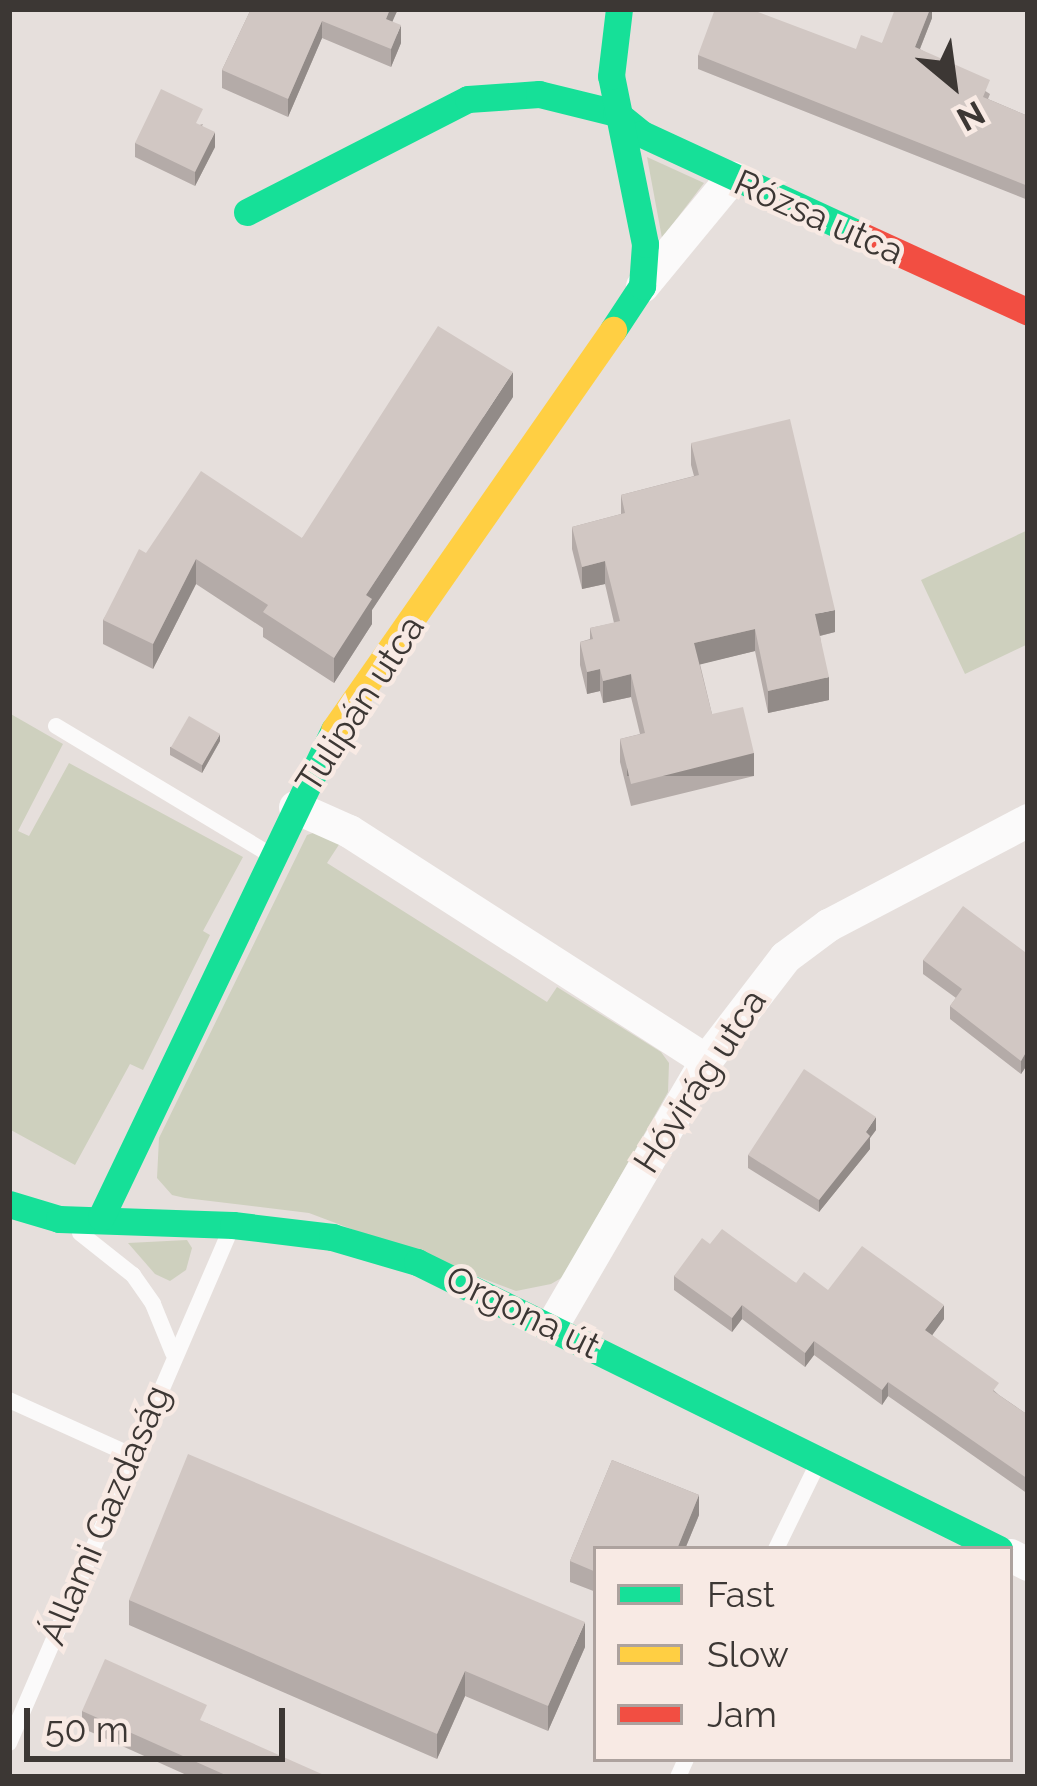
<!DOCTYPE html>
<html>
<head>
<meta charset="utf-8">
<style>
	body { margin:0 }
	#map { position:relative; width:1037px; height:1786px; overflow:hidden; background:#e6dfdc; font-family:Raleway,sans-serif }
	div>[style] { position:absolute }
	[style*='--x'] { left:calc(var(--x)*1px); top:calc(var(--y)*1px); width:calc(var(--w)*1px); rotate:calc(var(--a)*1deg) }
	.green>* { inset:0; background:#ced0be }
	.lane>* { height:16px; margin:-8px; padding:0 8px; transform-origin:8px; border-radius:8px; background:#fbfafa }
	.street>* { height:33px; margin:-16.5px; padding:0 16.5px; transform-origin:16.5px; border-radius:16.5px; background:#fbfafa }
	.fast>* { height:27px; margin:-13.5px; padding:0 13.5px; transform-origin:13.5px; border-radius:13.5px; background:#16e098 }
	.slow>* { height:27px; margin:-13.5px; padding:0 13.5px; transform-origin:13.5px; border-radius:13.5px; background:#ffcf43 }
	.jam>* { height:27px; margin:-13.5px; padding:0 13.5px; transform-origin:13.5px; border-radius:13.5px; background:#f24e42 }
	.wall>* { inset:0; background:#b4aba8 }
	.shaded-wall>* { inset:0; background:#928b88; transform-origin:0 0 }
	.building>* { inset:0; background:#d1c7c3; transform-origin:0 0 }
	span { translate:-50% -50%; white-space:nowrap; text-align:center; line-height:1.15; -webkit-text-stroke:9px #f8eae4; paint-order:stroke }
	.street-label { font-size:36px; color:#3c3734 }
	.frame { position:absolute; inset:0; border:12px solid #3c3734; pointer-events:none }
	.legend { position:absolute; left:593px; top:1546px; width:420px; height:216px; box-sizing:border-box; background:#f8eae4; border:3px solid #ada29e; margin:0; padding:15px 21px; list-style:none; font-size:36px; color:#3c3734 }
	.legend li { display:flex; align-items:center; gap:24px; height:60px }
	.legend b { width:60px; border:3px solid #ada29e }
	.north { position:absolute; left:893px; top:24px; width:120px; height:120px; -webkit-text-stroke:9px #f8eae4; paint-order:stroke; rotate:151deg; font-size:33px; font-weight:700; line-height:48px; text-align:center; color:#3c3734 }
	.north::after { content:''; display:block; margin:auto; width:42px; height:54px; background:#3c3734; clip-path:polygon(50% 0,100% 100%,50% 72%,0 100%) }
	.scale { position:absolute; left:24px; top:1708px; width:261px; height:54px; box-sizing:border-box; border:6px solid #3c3734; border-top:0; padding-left:15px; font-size:36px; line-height:42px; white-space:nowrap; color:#3c3734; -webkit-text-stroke:9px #f8eae4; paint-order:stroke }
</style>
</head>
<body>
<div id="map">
	<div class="green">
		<i style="clip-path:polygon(647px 157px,704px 183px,662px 238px)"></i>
		<i style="clip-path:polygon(1028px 530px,1028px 644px,965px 674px,921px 580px)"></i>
		<i style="clip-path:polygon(9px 713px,63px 744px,18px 831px,29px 836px,69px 763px,243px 857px,203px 931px,210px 935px,143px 1070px,130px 1064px,75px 1165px,9px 1129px)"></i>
		<i style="clip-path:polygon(316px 832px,340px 843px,327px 863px,547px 1002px,557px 987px,661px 1052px,669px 1063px,668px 1092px,563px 1277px,551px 1284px,516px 1291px,309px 1213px,185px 1198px,172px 1195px,157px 1178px,159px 1138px,307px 835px)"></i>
		<i style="clip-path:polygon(187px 1240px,192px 1248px,186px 1270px,170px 1281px,155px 1274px,128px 1243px)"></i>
	</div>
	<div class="lane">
		<i style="--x:56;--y:726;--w:252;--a:31"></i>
		<i style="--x:80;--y:1233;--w:68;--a:38.4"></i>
		<i style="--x:133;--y:1275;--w:35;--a:55"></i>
		<i style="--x:153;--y:1304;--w:53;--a:67.8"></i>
		<i style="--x:9;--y:1400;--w:134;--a:24.3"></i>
		<i style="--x:776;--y:1549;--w:93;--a:-64"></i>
		<i style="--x:9;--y:1743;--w:558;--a:-66.65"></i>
		<i style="--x:678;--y:1777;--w:20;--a:-66"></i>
	</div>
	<div class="street">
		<i style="--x:642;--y:286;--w:141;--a:-50.5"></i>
		<i style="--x:295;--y:807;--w:59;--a:24"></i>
		<i style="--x:349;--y:831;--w:424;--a:32.7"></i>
		<i style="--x:552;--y:1325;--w:306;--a:-59.8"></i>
		<i style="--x:706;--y:1060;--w:130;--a:-52.5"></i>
		<i style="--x:785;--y:957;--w:54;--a:-36.7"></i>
		<i style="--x:828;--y:925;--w:226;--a:-27.7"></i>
		<i style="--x:1010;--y:1555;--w:20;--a:27"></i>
	</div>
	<div class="fast">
		<i style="--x:247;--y:212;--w:248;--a:-27.1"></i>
		<i style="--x:468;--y:99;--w:71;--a:-4"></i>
		<i style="--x:539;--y:94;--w:79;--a:13.9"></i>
		<i style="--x:616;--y:113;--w:33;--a:39"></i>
		<i style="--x:642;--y:134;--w:238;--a:24.8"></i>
		<i style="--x:613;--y:330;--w:53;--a:-56.6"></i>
		<i style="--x:642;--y:286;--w:42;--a:-85.9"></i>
		<i style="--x:645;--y:244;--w:171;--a:-101.4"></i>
		<i style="--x:611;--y:76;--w:67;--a:-83.2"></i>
		<i style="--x:9;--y:1204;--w:52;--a:16.7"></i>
		<i style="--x:59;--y:1219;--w:174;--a:2"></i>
		<i style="--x:233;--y:1225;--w:100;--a:6.9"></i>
		<i style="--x:332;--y:1237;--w:89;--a:16.4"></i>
		<i style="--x:417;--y:1262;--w:649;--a:26.25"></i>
		<i style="--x:101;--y:1217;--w:540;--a:-64.43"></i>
	</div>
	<div class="slow">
		<i style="--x:334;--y:730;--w:488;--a:-55.1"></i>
	</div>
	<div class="jam">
		<i style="--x:858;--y:234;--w:187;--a:24.6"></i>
	</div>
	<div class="wall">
		<i style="clip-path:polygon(251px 9px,398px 9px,392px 21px,401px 43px,391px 67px,322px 38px,288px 117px,222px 88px,222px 70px)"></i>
		<i style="clip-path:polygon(932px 9px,932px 18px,920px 49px,990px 94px,988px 99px,1028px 116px,1028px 200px,698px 69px,698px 55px,856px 49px,882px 43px)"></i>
		<i style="clip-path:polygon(203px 124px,202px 126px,215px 147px,195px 186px,135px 157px,135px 143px)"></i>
		<i style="clip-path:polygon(513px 397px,372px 610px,372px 624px,334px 683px,263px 637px,263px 628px,196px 584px,153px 669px,103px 644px,103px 620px,146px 553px,302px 538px)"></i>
		<i style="clip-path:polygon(691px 443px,835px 632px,820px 636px,829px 700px,768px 713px,755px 651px,700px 664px,712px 714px,754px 776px,631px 806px,620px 762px,620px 739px,640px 734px,631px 697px,603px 703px,600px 691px,587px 694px,580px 665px,580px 642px,590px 639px,590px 628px,614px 623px,605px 584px,582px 589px,572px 549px,572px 527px,621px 514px,621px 495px,694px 476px,691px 465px)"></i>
		<i style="clip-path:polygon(220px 741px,202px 773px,170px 755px,170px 747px)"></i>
		<i style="clip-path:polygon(1028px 948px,1028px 1070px,1025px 1068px,1021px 1074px,950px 1019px,950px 1006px,956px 998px,923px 974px,923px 960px,1025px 952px)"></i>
		<i style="clip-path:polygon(876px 1130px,870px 1138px,870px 1149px,819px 1212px,748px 1168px,748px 1155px)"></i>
		<i style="clip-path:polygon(710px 1244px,796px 1283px,944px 1319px,932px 1335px,999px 1395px,1028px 1415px,1028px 1494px,888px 1396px,882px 1405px,814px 1355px,805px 1367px,742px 1319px,732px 1332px,674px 1290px,674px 1276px)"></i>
		<i style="clip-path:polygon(612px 1460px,699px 1495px,699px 1515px,685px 1549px,596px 1549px,596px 1592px,570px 1582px,570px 1561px)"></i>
		<i style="clip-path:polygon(129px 1600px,585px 1647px,548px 1731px,465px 1696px,437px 1759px,129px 1625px)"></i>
		<i style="clip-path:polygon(82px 1711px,206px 1723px,324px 1777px,191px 1777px,82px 1728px)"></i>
	</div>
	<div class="shaded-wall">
		<i style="clip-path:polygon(390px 9px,398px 9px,386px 36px,386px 19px)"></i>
		<i style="clip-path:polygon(930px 9px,932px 9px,932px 18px,915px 61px,915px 47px)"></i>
		<i style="clip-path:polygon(322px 21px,322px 38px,288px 117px,288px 99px)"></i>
		<i style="clip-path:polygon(401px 25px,401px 43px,391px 67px,391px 49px)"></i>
		<i style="clip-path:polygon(215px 132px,215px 147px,195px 186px,195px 172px)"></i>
		<i style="clip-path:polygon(513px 372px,513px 397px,372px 610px,372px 624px,334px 683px,334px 658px,366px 595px)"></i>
		<i style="clip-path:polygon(196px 559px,196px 584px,153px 669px,153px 644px)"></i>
		<i style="clip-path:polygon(605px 561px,605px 584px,582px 589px,582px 567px)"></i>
		<i style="clip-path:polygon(835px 610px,835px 632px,815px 637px,815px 614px)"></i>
		<i style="clip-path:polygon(755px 629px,755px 651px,694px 666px,694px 643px)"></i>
		<i style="clip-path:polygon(600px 669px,600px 691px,587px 694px,587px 672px)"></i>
		<i style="clip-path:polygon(631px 674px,631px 697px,603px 703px,603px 681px)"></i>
		<i style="clip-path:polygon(829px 677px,829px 700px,768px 713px,768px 691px)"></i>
		<i style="clip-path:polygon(220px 734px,220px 741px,202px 773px,202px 765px)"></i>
		<i style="left:754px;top:753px;width:23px;height:127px;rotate:90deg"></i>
		<i style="clip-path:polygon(1025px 1054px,1025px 1068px,1021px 1074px,1021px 1061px)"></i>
		<i style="clip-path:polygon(876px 1117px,876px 1130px,870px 1138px,870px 1149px,819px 1212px,819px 1200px)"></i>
		<i style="clip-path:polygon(742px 1305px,742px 1319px,732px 1332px,732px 1318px)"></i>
		<i style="clip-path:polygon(944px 1305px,944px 1319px,925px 1345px,925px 1330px)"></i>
		<i style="clip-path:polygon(814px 1341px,814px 1355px,805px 1367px,805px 1353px)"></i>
		<i style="clip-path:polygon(888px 1382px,888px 1396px,882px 1405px,882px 1390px)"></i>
		<i style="clip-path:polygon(699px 1495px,699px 1515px,685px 1549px,677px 1549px)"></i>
		<i style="clip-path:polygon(585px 1622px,585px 1647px,548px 1731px,548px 1706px)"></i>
		<i style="clip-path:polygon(465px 1671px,465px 1696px,437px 1759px,437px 1734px)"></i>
	</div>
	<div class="building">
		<i style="clip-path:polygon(251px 9px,390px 9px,386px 19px,401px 25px,391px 49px,322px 21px,288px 99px,222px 70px)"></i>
		<i style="clip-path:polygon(715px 9px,750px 9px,856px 49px,861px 35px,882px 43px,895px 9px,930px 9px,915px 47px,990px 80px,983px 97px,1028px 116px,1028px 186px,698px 55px)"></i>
		<i style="clip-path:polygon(161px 89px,203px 109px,196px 123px,215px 132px,195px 172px,135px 143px)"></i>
		<i style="clip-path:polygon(438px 326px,513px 372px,366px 595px,372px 599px,334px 658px,263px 612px,268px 605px,196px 559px,153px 644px,103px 620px,139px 549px,146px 553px,201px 471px,302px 538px)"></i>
		<i style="clip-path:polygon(790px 419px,835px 610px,815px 614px,829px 677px,768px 691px,755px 629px,694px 643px,712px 714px,743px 707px,754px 753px,631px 784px,620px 739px,645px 733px,631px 674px,603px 681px,600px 669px,587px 672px,580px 642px,593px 639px,590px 628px,620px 621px,605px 561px,582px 567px,572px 527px,625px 513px,621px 495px,699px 475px,691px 443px)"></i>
		<i style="left:189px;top:716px;width:36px;height:36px;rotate:30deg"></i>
		<i style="clip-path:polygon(963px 906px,1025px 952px,1028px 948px,1028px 1056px,1025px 1054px,1021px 1061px,950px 1006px,962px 989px,923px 960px)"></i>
		<i style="clip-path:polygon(804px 1069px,876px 1117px,866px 1132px,870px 1136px,819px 1200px,748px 1155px)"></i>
		<i style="clip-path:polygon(722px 1229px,796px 1283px,804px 1272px,828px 1290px,862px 1246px,944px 1305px,925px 1330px,999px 1383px,993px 1391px,1028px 1415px,1028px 1479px,888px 1382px,882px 1390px,814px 1341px,805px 1353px,742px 1305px,732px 1318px,674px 1276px,702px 1238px,710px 1244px)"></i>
		<i style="clip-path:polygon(188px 1454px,585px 1622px,548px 1706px,465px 1671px,437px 1734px,129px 1600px)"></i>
		<i style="clip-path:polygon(612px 1460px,699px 1495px,677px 1549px,596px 1549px,596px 1572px,570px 1561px)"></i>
		<i style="clip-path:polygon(105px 1659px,207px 1705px,200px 1720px,324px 1775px,323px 1777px,230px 1777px,82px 1711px)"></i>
	</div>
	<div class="street-label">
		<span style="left:819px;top:217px;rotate:24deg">Rózsa utca</span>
		<span style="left:360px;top:704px;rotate:-57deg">Tulipán utca</span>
		<span style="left:700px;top:1081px;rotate:-57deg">Hóvirág utca</span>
		<span style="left:523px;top:1312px;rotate:26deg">Orgona út</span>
		<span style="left:105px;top:1515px;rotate:-67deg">Állami Gazdaság</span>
	</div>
	<div class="frame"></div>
	<ul class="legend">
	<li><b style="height:15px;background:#16e098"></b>Fast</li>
	<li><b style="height:15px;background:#ffcf43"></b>Slow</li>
	<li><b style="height:15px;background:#f24e42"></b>Jam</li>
	</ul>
	<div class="north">N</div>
	<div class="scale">50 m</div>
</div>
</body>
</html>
